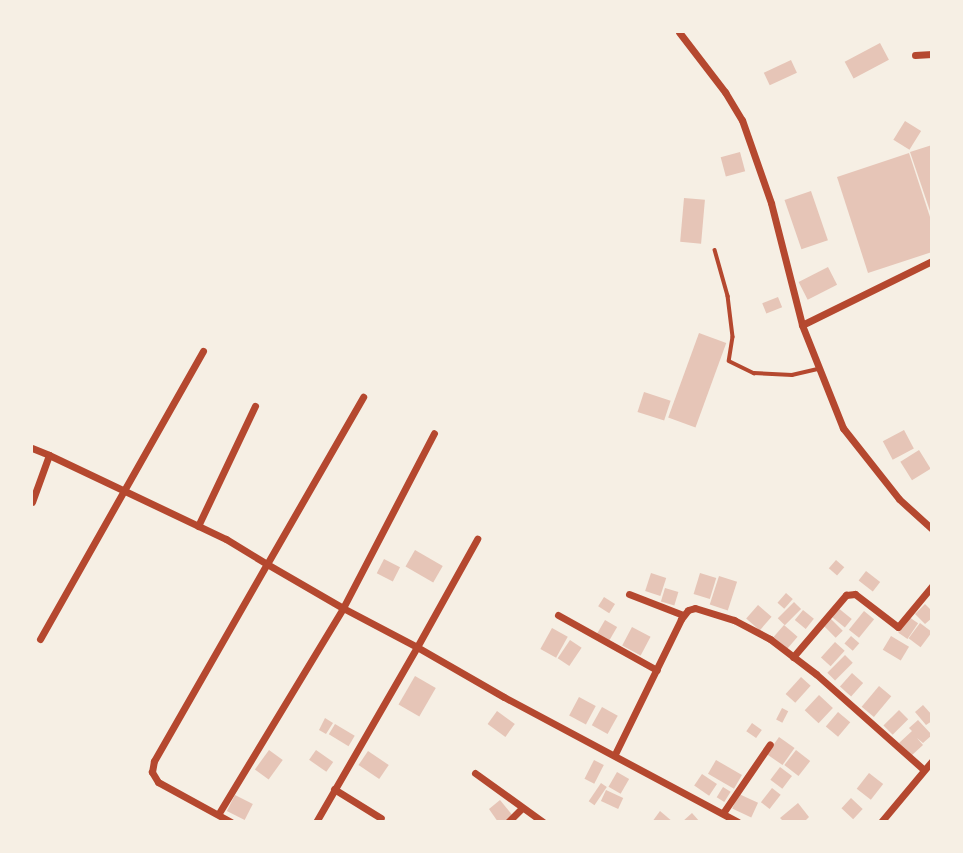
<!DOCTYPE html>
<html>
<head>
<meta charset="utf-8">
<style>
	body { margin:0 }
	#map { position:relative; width:963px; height:853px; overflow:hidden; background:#f6efe4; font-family:"IBM Plex Sans",sans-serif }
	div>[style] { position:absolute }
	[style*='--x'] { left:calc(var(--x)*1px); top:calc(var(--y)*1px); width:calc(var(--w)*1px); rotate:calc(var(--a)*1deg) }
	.building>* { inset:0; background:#e6c5b7; transform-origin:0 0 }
	.service>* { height:3.5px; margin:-1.75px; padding:0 1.75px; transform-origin:1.75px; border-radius:1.75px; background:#b5482f }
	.minor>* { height:7px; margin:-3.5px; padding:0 3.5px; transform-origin:3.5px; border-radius:3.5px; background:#b5482f }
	span { translate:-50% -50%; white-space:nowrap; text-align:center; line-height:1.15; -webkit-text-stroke:5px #f6efe4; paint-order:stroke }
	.frame { position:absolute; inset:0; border:33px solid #f6efe4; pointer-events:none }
</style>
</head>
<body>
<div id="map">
	<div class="building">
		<i style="left:880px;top:43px;width:19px;height:40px;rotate:62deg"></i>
		<i style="left:791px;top:60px;width:14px;height:30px;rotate:65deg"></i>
		<i style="left:905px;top:121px;width:19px;height:22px;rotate:32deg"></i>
		<i style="clip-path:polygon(932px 145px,932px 214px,931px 214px,910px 152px)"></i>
		<i style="left:740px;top:152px;width:20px;height:20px;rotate:75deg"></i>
		<i style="clip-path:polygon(909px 153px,932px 223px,932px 252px,868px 273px,837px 177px)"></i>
		<i style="left:811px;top:191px;width:52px;height:28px;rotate:71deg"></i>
		<i style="left:684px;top:198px;width:21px;height:44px;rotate:5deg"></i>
		<i style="left:828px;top:267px;width:20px;height:33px;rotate:63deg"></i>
		<i style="left:778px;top:297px;width:11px;height:17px;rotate:68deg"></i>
		<i style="left:699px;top:333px;width:29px;height:90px;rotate:20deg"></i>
		<i style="left:644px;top:392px;width:28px;height:21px;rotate:18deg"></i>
		<i style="left:904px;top:430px;width:21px;height:24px;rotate:62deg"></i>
		<i style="left:919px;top:450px;width:22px;height:22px;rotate:58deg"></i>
		<i style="left:415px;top:550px;width:32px;height:19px;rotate:30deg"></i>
		<i style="left:384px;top:559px;width:18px;height:16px;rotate:27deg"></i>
		<i style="left:836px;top:560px;width:11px;height:11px;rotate:41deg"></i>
		<i style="left:866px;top:571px;width:18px;height:12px;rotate:38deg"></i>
		<i style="left:651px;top:573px;width:16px;height:19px;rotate:18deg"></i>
		<i style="left:700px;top:573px;width:17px;height:22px;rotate:17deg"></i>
		<i style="left:719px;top:576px;width:19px;height:30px;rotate:18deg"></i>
		<i style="left:665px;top:588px;width:14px;height:14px;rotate:17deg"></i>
		<i style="left:786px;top:593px;width:9px;height:13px;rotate:41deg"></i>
		<i style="left:604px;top:597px;width:13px;height:11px;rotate:32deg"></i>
		<i style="left:794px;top:602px;width:10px;height:23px;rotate:45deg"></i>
		<i style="clip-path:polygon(925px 604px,932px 611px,932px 618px,925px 624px,915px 614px)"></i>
		<i style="left:758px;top:605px;width:18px;height:18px;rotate:41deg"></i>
		<i style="left:837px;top:607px;width:19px;height:11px;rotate:39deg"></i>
		<i style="left:803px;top:610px;width:14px;height:13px;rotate:39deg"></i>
		<i style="left:864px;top:611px;width:13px;height:24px;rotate:39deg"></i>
		<i style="left:909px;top:617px;width:11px;height:19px;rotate:34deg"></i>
		<i style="left:830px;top:618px;width:18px;height:10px;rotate:45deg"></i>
		<i style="left:605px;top:620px;width:14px;height:16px;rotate:30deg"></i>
		<i style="left:920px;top:623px;width:15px;height:19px;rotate:37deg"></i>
		<i style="left:784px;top:625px;width:18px;height:18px;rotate:41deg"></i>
		<i style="left:632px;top:627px;width:21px;height:21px;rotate:28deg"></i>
		<i style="left:552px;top:628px;width:18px;height:24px;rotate:29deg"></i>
		<i style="left:851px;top:636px;width:11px;height:10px;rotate:41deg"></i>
		<i style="left:891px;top:636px;width:21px;height:16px;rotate:31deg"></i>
		<i style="left:570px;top:640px;width:14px;height:22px;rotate:34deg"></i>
		<i style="left:835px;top:642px;width:13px;height:21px;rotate:42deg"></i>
		<i style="left:845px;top:655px;width:11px;height:25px;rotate:45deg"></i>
		<i style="left:852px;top:673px;width:15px;height:18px;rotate:42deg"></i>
		<i style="left:415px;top:676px;width:24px;height:33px;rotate:30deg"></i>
		<i style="left:801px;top:677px;width:13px;height:23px;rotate:42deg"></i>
		<i style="left:879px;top:686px;width:16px;height:27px;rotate:40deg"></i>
		<i style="left:819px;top:695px;width:19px;height:21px;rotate:43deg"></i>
		<i style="left:579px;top:697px;width:19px;height:21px;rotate:28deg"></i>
		<i style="clip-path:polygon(923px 705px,932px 715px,932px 721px,926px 725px,915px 712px)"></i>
		<i style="left:602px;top:707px;width:18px;height:21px;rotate:29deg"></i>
		<i style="left:782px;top:708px;width:7px;height:13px;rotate:27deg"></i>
		<i style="left:899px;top:710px;width:13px;height:22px;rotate:45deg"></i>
		<i style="left:497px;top:711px;width:22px;height:16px;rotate:36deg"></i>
		<i style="left:838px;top:712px;width:16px;height:19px;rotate:40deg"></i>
		<i style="clip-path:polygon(325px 718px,333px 723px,326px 734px,319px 730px)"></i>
		<i style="clip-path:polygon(918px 720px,932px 735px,923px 743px,917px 738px,923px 745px,911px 756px,899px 743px,912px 731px,909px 728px)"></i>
		<i style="left:752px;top:723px;width:12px;height:10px;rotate:35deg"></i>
		<i style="left:335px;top:724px;width:23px;height:12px;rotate:31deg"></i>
		<i style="left:779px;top:737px;width:19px;height:21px;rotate:35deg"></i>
		<i style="left:269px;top:750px;width:17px;height:24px;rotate:36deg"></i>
		<i style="left:316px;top:750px;width:21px;height:12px;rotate:35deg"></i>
		<i style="left:796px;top:750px;width:18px;height:19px;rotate:38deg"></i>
		<i style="left:368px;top:751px;width:25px;height:17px;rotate:34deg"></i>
		<i style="left:594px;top:760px;width:11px;height:21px;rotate:27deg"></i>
		<i style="left:716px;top:760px;width:30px;height:16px;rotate:30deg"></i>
		<i style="left:780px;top:767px;width:15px;height:16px;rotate:37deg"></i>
		<i style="left:617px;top:772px;width:14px;height:17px;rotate:30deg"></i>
		<i style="left:869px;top:773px;width:18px;height:20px;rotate:38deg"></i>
		<i style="left:702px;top:774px;width:18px;height:14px;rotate:34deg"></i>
		<i style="left:601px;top:783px;width:7px;height:22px;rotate:34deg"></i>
		<i style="left:723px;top:787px;width:9px;height:12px;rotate:32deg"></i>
		<i style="left:772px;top:788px;width:11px;height:18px;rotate:38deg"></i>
		<i style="left:606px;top:790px;width:19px;height:12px;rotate:25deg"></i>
		<i style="left:739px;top:794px;width:21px;height:16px;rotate:25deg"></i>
		<i style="left:235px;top:795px;width:20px;height:18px;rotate:27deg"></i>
		<i style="left:851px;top:798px;width:16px;height:14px;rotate:43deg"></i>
		<i style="clip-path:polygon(500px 800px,513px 816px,506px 822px,498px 822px,489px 809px)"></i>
		<i style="clip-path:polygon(798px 803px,809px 817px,804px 822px,784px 822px,780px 818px)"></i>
		<i style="clip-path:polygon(660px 811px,673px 822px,652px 822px)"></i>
		<i style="clip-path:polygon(692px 813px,700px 822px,682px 822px)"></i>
	</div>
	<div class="service">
		<i style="--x:715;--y:250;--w:48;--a:74.2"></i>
		<i style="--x:728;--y:296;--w:41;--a:83"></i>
		<i style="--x:733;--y:337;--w:24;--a:99"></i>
		<i style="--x:729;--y:361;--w:28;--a:26"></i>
		<i style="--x:754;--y:373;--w:38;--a:3"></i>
		<i style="--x:792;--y:375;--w:26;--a:-13"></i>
	</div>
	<div class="minor">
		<i style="--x:679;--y:32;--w:76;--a:52.5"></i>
		<i style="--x:725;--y:92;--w:33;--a:59"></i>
		<i style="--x:742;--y:120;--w:88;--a:70.7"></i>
		<i style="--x:771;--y:203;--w:126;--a:75.7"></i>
		<i style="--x:802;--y:325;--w:111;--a:68.3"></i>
		<i style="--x:843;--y:428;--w:90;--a:51.7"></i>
		<i style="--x:899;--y:499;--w:45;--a:42.3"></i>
		<i style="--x:915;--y:55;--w:17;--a:-3"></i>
		<i style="--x:802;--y:325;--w:145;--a:-26.2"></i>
		<i style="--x:32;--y:448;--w:18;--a:22"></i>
		<i style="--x:32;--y:502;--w:50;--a:-70.1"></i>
		<i style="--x:49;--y:455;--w:196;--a:25.4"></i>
		<i style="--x:226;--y:539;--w:48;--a:31.4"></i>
		<i style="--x:267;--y:564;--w:193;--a:-60.1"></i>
		<i style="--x:198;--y:526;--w:133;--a:-64.6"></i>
		<i style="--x:629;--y:594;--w:58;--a:21.3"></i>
		<i style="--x:558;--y:615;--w:113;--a:29.1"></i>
		<i style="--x:40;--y:639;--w:331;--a:-60.5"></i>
		<i style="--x:793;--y:657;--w:82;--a:-49.5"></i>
		<i style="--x:846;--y:595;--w:9;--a:-6"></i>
		<i style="--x:855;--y:594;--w:54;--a:37.5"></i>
		<i style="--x:898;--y:627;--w:53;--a:-50.3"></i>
		<i style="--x:615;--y:754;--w:150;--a:-63.9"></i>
		<i style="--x:681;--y:619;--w:11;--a:-52"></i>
		<i style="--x:688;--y:610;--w:7;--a:-16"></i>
		<i style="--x:695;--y:608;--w:41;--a:17.1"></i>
		<i style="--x:734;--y:620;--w:41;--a:27.8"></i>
		<i style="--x:770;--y:639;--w:58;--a:37.3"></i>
		<i style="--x:816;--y:674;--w:144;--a:41.6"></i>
		<i style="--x:475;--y:773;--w:84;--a:35.8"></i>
		<i style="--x:334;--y:789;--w:55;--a:31.7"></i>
		<i style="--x:219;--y:813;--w:240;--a:-58.8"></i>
		<i style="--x:343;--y:608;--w:84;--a:27.8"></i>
		<i style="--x:417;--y:647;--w:124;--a:-60.9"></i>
		<i style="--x:723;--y:813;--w:83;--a:-55.7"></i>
		<i style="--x:231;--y:822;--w:83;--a:-151.3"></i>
		<i style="--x:158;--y:782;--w:12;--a:-121"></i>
		<i style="--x:152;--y:772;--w:11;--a:-80"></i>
		<i style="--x:154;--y:761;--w:227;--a:-60.2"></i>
		<i style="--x:267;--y:564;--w:88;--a:30.1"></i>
		<i style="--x:343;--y:608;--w:197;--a:-62.5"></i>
		<i style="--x:316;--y:822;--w:202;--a:-60"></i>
		<i style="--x:417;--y:647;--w:100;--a:29.9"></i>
		<i style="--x:504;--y:697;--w:265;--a:28.1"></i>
		<i style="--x:508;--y:822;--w:18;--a:-45"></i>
		<i style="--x:881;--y:822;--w:80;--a:-50.1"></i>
	</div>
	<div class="frame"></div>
</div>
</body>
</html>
